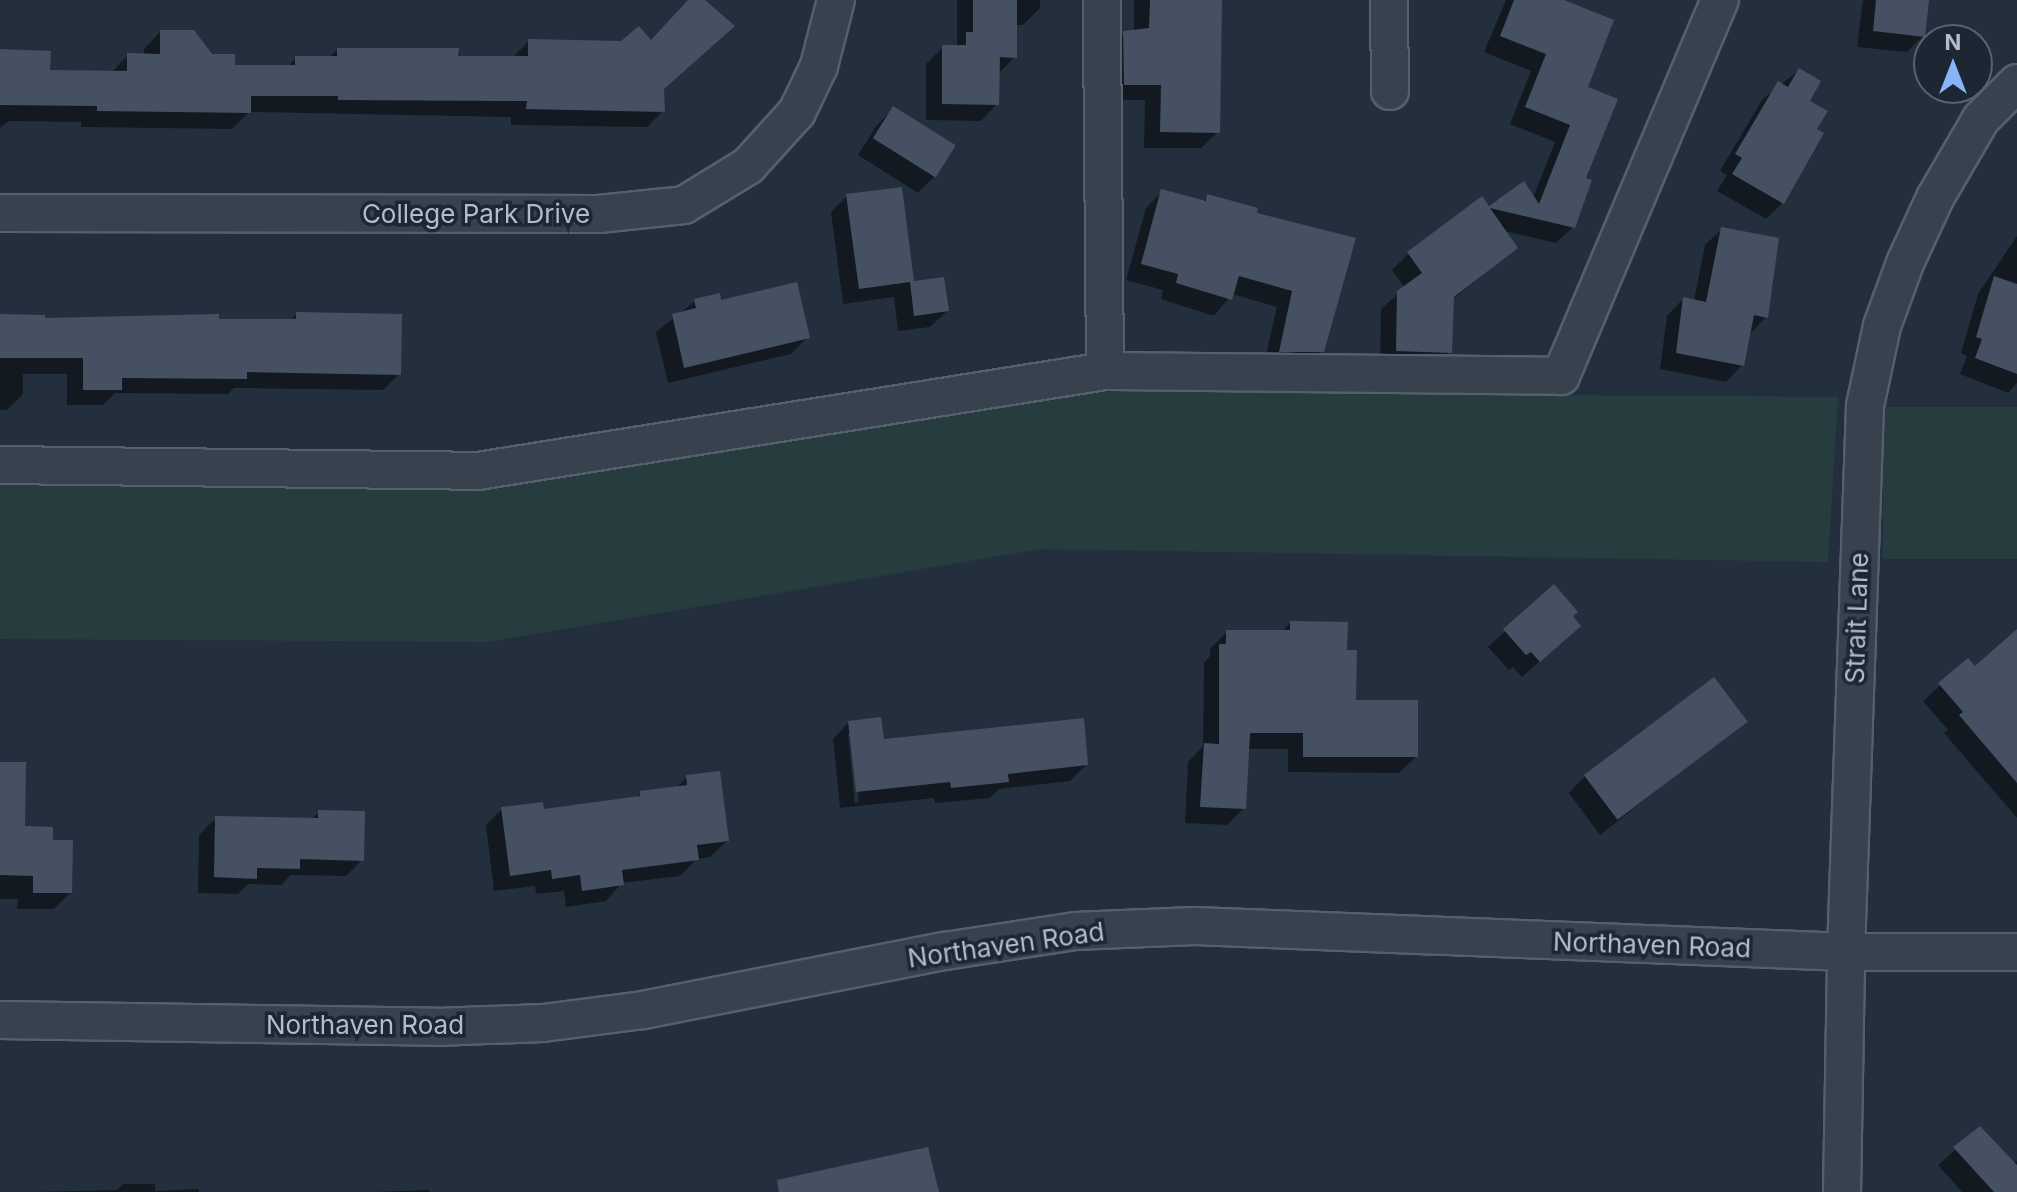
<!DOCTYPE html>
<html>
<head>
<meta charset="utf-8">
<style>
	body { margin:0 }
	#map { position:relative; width:2017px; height:1192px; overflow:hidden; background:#242f3e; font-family:Inter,sans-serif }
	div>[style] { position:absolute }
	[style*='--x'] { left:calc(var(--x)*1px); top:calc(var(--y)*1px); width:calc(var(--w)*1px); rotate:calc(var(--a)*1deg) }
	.green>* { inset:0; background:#263c3f; transform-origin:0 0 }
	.shadow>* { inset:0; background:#0007 }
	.building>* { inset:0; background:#455162; transform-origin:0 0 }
	.roads { filter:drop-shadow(2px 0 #565f6c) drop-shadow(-2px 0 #565f6c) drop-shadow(0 2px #565f6c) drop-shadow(0 -2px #565f6c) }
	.minor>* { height:36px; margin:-18px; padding:0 18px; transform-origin:18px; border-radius:18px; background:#38414e }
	span { translate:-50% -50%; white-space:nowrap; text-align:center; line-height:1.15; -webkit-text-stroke:7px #1d2633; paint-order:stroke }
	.street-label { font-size:26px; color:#b4bcc9 }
	.north { position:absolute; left:1913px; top:24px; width:80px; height:80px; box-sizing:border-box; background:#1d2633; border:2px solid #59626f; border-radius:50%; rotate:0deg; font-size:22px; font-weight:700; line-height:32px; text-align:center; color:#b4bcc9 }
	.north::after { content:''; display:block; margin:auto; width:28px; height:36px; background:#8ab4f8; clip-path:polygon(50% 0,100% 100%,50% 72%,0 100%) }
</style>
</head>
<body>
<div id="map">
	<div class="green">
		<i style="clip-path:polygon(1038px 391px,1838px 397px,1828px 562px,1042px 549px,486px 642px,0 639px,0 473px,474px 477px)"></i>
		<i style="left:1883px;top:407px;width:134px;height:152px"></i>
	</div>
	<div class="shadow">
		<i style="clip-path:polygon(690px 0,702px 0,662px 90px,663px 111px,647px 127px,511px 125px,511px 117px,249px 112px,232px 129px,81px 127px,81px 122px,9px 121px,0 128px,0 51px,48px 71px,111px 73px,128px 55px,144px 56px,144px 49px,160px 32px,233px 67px,287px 67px,296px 58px,329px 58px,337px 50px,512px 58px,529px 41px,651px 42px)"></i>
		<i style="clip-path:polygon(957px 0,1040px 0,1040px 8px,1023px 25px,1015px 25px,1015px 57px,998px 74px,997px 104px,981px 121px,926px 120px,926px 64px,943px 47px,957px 45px)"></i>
		<i style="clip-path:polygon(1134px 0,1220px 0,1218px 132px,1201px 148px,1144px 148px,1145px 100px,1108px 100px,1108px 50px,1124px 33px,1134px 32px)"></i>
		<i style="clip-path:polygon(1506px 0,1559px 0,1585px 88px,1583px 179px,1573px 227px,1556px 243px,1504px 231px,1516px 248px,1452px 300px,1450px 352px,1433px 368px,1380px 367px,1381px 309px,1405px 288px,1392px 270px,1409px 253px,1524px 184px,1533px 198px,1555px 142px,1510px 124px,1531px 71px,1484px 52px)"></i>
		<i style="clip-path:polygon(1863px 0,1927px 0,1923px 36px,1907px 52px,1857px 47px)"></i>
		<i style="clip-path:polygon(1799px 70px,1815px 130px,1821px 134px,1782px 203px,1766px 219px,1717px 191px,1727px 175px,1720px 171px,1762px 100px)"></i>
		<i style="clip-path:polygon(893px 109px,935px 176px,918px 193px,858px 155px,877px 125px)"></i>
		<i style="clip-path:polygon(1162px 192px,1203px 202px,1208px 197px,1255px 215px,1322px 351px,1306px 368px,1263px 367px,1277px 307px,1232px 294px,1214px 316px,1161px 299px,1163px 290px,1126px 280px,1146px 208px)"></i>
		<i style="clip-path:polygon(847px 196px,912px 283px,947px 311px,930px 327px,898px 331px,894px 297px,843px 304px,831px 212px)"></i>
		<i style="clip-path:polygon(1722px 229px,1769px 278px,1774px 279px,1766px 317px,1750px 334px,1742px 365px,1726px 382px,1660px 369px,1667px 316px,1683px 299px,1694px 301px,1705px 245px)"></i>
		<i style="clip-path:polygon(2017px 236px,2017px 383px,2008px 393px,1960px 374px,1967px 356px,1961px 353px,1978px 294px)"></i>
		<i style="clip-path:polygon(695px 301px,719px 302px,807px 338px,791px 354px,668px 383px,656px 332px)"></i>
		<i style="clip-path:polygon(297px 314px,399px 374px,383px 390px,234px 388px,228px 394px,115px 393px,103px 405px,67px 405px,67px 374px,23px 374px,23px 394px,7px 410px,0 410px,0 316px,43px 320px,290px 321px)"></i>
		<i style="clip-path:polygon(1554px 587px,1562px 642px,1522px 677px,1513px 667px,1509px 670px,1488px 647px)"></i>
		<i style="clip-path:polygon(1290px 623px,1345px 652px,1354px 702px,1416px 757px,1399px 773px,1288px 772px,1288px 749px,1247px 749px,1244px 808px,1227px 825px,1185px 823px,1188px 762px,1203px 746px,1204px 663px,1210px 656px,1210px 649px,1227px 632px,1281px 632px)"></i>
		<i style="clip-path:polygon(2017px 632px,2017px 818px,1944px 733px,1948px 730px,1923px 701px,1968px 660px,1975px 668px)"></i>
		<i style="clip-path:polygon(1745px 721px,1600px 835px,1569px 793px,1585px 776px)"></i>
		<i style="clip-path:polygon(evenodd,849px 722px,882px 741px,1086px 765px,1070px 781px,999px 789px,990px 798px,935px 803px,934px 798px,840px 808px,833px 739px,849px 722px,848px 734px,852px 734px,859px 802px,855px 803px,848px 734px)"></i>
		<i style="clip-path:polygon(0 764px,23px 828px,51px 842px,70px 893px,54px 909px,17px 909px,18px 899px,0 899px)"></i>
		<i style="clip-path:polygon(687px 777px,727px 841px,710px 857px,697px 859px,680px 876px,622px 883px,606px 901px,566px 907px,564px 891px,536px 894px,535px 886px,494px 891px,486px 825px,502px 809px,542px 811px,635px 799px,641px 793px,675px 789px)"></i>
		<i style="clip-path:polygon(319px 812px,362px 860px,346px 876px,291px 875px,281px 885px,248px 884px,238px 894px,198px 893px,199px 835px,216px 818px,311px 820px)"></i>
		<i style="clip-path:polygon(1979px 1129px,2012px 1163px,2017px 1161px,2017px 1192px,1962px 1192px,1938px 1165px)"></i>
		<i style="clip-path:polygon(123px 1184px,155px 1184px,155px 1191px,199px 1189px,199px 1192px,33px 1192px,117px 1190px)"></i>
		<i style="clip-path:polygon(429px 1190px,429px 1192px,374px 1192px)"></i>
	</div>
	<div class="building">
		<i style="clip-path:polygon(688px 0,705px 0,735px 26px,664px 89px,665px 112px,526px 109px,527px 101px,338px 100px,338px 96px,251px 96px,251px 113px,97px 111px,97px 106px,0 105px,0 49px,51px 51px,50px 70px,127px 71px,127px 53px,160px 54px,160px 30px,194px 30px,212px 54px,235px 54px,235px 65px,295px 65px,295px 56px,337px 56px,337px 48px,459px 48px,458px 56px,528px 56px,528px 39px,621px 41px,639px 26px,651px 40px)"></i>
		<i style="clip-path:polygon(973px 0,1017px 0,1017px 58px,1000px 57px,999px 105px,942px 104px,942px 45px,966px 45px,966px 32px,973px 32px)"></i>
		<i style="clip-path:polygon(1150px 0,1222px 0,1220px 133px,1160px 132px,1161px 85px,1124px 85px,1123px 31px,1149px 28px)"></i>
		<i style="clip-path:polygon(1514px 0,1564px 0,1614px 20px,1588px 87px,1618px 99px,1586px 178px,1592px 180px,1575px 228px,1490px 208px,1518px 248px,1454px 297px,1452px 353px,1396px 351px,1397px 291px,1422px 273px,1407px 252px,1482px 196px,1489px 206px,1524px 181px,1539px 204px,1570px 125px,1525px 107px,1546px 54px,1500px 36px)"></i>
		<i style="clip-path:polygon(1876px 0,1929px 0,1925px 37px,1873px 31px)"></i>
		<i style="clip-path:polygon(1799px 68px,1821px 81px,1810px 101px,1828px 111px,1817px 129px,1824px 133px,1784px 204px,1732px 174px,1742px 158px,1735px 154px,1778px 81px,1788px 87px)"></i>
		<i style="left:893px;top:106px;width:74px;height:38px;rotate:32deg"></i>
		<i style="clip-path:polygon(902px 187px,914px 281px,944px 277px,949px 311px,914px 316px,910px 282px,859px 289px,846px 194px)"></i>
		<i style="clip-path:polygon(1161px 189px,1206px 201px,1207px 194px,1258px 208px,1257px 213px,1356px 238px,1324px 352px,1279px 352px,1292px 291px,1239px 276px,1232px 300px,1176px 283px,1178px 274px,1141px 264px)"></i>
		<i style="clip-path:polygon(1721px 227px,1779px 238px,1768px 318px,1754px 315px,1744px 366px,1676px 353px,1683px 297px,1706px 302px)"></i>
		<i style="clip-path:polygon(1994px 276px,2017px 284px,2017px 374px,1975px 358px,1982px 339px,1976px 337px)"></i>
		<i style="clip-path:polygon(797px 282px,810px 338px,684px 368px,672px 314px,696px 308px,694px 299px,720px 293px,721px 300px)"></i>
		<i style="clip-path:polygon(296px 312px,402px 314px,401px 375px,247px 372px,247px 379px,122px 378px,122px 390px,83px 390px,83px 358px,0 358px,0 314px,45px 315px,45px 318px,219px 314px,219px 319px,296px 319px)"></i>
		<i style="clip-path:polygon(1554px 584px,1578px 612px,1573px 616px,1581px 626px,1540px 662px,1531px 652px,1526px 655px,1503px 629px)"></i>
		<i style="clip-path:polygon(1290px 621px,1348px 622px,1347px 650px,1357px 650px,1356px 700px,1418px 700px,1418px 757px,1303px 757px,1303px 733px,1250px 733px,1246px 809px,1200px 807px,1204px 743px,1219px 744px,1219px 644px,1226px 644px,1226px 630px,1290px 630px)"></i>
		<i style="clip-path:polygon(2017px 629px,2017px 783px,1959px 715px,1963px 712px,1938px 683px,1968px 658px,1975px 666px)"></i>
		<i style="left:1714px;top:677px;width:56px;height:163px;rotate:53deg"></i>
		<i style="clip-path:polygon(881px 717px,884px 739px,1084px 718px,1088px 765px,1008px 774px,1009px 782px,951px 788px,950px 782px,856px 792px,848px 721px)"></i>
		<i style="clip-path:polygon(0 762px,26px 762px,25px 826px,53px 827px,53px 840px,73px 840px,72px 893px,33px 893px,33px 876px,0 875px)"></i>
		<i style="clip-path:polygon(720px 771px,729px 841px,697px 845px,699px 860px,622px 870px,624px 885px,582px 891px,580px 875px,552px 879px,551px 870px,510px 876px,501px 807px,543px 802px,544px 809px,640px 796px,640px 791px,687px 785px,686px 775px)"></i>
		<i style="clip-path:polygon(318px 810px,365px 811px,364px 861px,300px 859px,300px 869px,257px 868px,257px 879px,214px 877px,215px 816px,318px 818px)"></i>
		<i style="clip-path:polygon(1980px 1126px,2017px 1165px,2017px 1192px,1994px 1192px,1953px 1147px)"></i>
		<i style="clip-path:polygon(928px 1147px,939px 1192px,779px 1192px,777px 1180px)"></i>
	</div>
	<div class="roads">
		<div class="minor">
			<i style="--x:1389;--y:0;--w:91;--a:89.4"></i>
			<i style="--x:0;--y:213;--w:599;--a:0.1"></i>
			<i style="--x:599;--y:214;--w:85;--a:-6"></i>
			<i style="--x:684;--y:205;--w:75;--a:-31.4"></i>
			<i style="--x:748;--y:166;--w:73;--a:-47.8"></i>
			<i style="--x:797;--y:112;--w:51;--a:-64.4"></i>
			<i style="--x:819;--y:66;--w:68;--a:-75.6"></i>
			<i style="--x:1105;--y:371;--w:456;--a:0.6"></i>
			<i style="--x:1561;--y:376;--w:408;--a:-67.1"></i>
			<i style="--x:0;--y:465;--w:478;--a:0.7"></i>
			<i style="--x:478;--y:471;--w:635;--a:-9.06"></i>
			<i style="--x:1105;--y:371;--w:371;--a:-90.5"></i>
			<i style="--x:0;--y:1020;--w:437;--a:0.9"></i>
			<i style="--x:437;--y:1027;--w:106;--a:-2.2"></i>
			<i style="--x:543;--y:1023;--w:101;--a:-7.4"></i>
			<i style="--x:643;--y:1010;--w:308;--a:-11.1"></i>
			<i style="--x:945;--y:951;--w:132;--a:-8.7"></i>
			<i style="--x:1075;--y:931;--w:120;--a:-2.4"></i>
			<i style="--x:1195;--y:926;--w:652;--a:2.29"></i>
			<i style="--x:1846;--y:952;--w:171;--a:0"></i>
			<i style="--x:1842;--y:1192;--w:240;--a:-89"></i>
			<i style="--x:1846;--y:952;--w:546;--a:-88.01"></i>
			<i style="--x:1865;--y:406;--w:82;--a:-78"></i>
			<i style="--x:1882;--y:326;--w:67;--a:-69.9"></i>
			<i style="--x:1905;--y:263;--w:72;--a:-65.2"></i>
			<i style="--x:1935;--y:198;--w:91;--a:-59.8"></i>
			<i style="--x:1981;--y:119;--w:51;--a:-45"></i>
		</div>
	</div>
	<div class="street-label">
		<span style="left:476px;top:214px">College Park Drive</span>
		<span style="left:1857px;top:618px;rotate:-88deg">Strait Lane</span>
		<span style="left:1006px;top:945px;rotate:-8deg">Northaven Road</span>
		<span style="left:1652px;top:945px;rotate:2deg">Northaven Road</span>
		<span style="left:365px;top:1025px">Northaven Road</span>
	</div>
	<div class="north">N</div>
</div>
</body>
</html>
